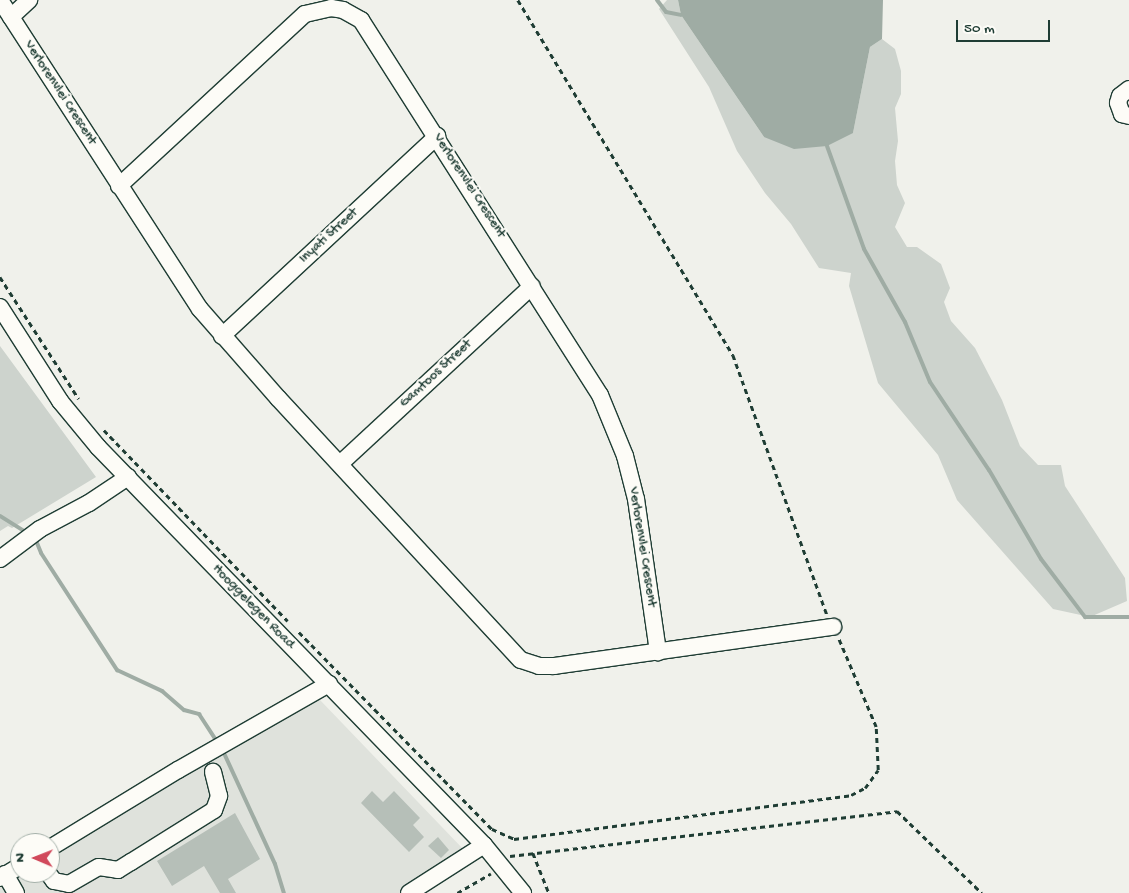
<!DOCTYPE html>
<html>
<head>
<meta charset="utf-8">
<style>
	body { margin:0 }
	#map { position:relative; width:1129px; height:893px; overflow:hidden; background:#f0f1eb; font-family:"Gochi Hand",sans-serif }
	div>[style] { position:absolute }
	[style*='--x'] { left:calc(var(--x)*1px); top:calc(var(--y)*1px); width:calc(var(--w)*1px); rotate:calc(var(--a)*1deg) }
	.built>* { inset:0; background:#dfe2dc }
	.green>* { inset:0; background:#cdd3cd }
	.water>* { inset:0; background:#9faca4 }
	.stream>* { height:4px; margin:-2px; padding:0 2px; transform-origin:2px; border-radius:2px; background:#9faca4 }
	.building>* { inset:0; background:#b6bfb8 }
	.path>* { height:2.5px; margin-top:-1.25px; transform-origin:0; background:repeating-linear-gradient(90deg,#1f3d34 0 5px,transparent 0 9px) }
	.roads { filter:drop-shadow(1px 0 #1f3d34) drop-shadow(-1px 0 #1f3d34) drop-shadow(0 1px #1f3d34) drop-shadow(0 -1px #1f3d34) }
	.minor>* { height:16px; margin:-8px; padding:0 8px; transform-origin:8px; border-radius:8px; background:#fdfcf7 }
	span { translate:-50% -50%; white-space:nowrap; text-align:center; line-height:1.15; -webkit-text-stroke:4px #fdfcf7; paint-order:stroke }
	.street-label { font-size:14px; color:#1f3d34 }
	.north { position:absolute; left:10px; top:833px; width:50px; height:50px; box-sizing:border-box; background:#fdfcf7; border:1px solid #a4b0a9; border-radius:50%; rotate:271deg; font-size:14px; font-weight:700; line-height:20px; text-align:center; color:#1f3d34 }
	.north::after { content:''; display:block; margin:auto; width:18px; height:22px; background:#d1495b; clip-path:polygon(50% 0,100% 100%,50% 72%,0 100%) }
	.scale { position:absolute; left:956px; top:20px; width:94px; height:22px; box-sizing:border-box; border:2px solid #1f3d34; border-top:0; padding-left:6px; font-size:15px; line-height:18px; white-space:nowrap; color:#1f3d34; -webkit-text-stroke:4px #fdfcf7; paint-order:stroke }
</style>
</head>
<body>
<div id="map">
	<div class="built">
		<i style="clip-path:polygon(320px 700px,465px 851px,401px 893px,0 893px,0 874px,50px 873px,50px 843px,312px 701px)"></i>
	</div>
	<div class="green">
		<i style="clip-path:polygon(667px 0,678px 0,681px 15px,764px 137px,853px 133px,870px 47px,882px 39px,895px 49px,901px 71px,901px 94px,895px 108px,898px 141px,895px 161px,897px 185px,905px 203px,895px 227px,907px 247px,917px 247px,941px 264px,950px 288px,944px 302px,951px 321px,975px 348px,1002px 400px,1020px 446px,1038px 465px,1061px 465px,1065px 486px,1125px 578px,1127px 601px,1090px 617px,1053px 609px,957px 500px,938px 455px,878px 383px,849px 286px,851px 273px,819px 268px,791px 224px,765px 193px,737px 151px,709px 87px,659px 9px)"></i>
		<i style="clip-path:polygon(0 346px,96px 477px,12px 528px,8px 526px,0 531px)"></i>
	</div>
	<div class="water">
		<i style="clip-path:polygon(678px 0,883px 0,882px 39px,870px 47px,853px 133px,827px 146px,794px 149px,764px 137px,681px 15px)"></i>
	</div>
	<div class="stream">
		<i style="--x:657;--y:0;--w:15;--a:53"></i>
		<i style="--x:666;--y:12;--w:15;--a:11"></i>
		<i style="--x:827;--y:146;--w:109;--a:70.2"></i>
		<i style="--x:864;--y:249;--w:84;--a:60.7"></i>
		<i style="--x:905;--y:322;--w:65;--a:67.4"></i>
		<i style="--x:930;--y:382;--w:106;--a:56.2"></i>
		<i style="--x:989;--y:470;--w:103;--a:59.7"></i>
		<i style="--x:1041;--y:559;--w:73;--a:52.8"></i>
		<i style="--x:1085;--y:617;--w:44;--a:0"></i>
		<i style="--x:0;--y:516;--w:31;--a:32"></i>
		<i style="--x:35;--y:538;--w:16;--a:68"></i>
		<i style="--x:41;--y:553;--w:140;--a:57"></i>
		<i style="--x:117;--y:670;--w:50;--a:25"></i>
		<i style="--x:162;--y:691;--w:29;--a:41"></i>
		<i style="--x:184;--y:710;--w:16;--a:15"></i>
		<i style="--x:199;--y:714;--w:33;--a:57"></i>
		<i style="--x:223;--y:751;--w:124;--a:65.3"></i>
		<i style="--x:275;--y:864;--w:30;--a:73"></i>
	</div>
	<div class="building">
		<i style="clip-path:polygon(372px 791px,383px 802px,394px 791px,420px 818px,413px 825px,424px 837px,409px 852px,361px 803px)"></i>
		<i style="clip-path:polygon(235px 813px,260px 859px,228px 879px,236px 893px,220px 893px,204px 866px,172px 886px,157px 861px)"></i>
		<i style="clip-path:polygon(438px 837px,449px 850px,441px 858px,428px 846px)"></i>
	</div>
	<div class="path">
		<i style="--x:518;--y:0;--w:415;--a:58.8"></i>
		<i style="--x:733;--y:355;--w:276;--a:70.1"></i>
		<i style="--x:0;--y:277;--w:145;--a:57.1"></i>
		<i style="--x:104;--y:430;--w:265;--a:46.1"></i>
		<i style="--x:299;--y:632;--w:276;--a:45.6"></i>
		<i style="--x:492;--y:829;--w:24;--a:24"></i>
		<i style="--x:514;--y:839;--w:340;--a:-7.4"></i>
		<i style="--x:851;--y:795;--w:16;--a:-27"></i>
		<i style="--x:865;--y:788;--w:22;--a:-54"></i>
		<i style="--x:878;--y:770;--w:43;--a:-92.7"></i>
		<i style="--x:876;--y:727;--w:95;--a:-113"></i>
		<i style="--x:533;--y:853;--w:43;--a:68.2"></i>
		<i style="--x:510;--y:856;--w:390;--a:-6.6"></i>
		<i style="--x:897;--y:811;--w:118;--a:44"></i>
		<i style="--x:457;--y:893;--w:39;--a:-30"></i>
	</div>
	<div class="roads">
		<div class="minor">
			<i style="--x:0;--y:0;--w:368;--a:57.1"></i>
			<i style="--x:200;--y:309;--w:118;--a:48.8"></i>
			<i style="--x:278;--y:398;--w:357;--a:47.2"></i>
			<i style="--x:521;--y:660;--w:19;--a:18"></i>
			<i style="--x:539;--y:666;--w:15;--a:0"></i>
			<i style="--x:554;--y:666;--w:282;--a:-8"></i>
			<i style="--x:11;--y:17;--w:25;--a:-43"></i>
			<i style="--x:1129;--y:89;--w:11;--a:142"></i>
			<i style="--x:1120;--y:96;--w:7;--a:106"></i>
			<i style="--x:1118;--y:103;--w:12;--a:70"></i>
			<i style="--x:1122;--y:114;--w:7;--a:16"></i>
			<i style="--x:119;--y:186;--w:253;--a:-42.8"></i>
			<i style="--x:305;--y:14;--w:27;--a:-13"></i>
			<i style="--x:331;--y:8;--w:12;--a:9"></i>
			<i style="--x:343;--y:10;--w:21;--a:29"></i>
			<i style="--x:361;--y:20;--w:445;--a:57.5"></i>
			<i style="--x:600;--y:395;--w:66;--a:67.7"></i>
			<i style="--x:625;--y:456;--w:44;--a:75.7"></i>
			<i style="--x:636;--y:499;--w:155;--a:81.8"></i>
			<i style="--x:0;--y:307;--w:112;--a:57.4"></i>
			<i style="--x:60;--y:401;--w:60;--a:50.4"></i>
			<i style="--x:98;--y:447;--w:554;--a:45.88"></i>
			<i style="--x:484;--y:845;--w:62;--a:50.9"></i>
			<i style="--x:222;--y:336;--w:294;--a:-42.9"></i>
			<i style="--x:341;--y:463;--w:260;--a:-42.8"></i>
			<i style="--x:0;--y:559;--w:50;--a:-36.9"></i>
			<i style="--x:40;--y:529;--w:55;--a:-28"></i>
			<i style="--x:89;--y:503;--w:47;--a:-33.7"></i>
			<i style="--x:50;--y:848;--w:150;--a:-31.4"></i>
			<i style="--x:178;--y:770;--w:174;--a:-29.7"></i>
			<i style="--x:48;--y:873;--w:10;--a:53"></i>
			<i style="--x:54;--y:881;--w:15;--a:11"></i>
			<i style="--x:69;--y:884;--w:34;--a:-30"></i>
			<i style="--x:99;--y:867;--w:19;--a:9"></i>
			<i style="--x:118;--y:870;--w:15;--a:-32"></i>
			<i style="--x:131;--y:862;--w:98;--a:-32.1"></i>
			<i style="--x:214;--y:810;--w:15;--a:-70"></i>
			<i style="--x:219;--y:796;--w:25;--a:-104"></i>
			<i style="--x:5;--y:874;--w:22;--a:60"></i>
			<i style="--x:0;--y:878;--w:23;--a:-31"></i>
			<i style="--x:409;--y:893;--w:89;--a:-32.6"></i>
		</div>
	</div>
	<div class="street-label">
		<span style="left:60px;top:93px;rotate:57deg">Verlorenvlei Crescent</span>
		<span style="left:469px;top:186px;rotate:57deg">Verlorenvlei Crescent</span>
		<span style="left:329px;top:236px;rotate:-43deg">Inyati Street</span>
		<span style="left:436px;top:374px;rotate:-43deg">Gamtoos Street</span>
		<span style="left:642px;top:547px;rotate:81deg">Verlorenvlei Crescent</span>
		<span style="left:253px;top:607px;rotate:46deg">Hooggelegen Road</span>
	</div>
	<div class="north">N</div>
	<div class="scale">50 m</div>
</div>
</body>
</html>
